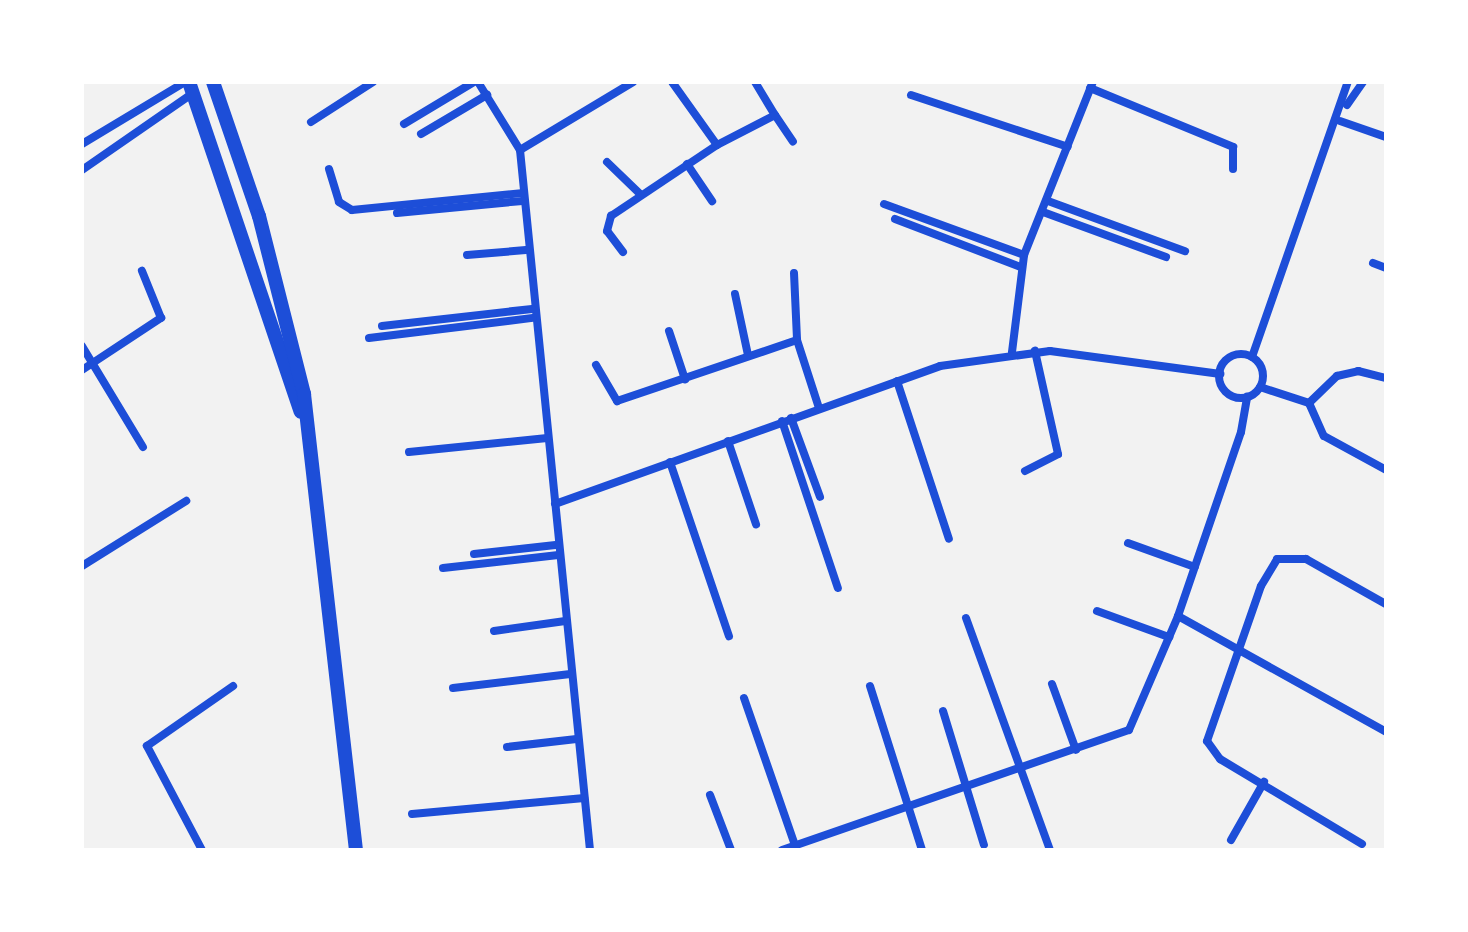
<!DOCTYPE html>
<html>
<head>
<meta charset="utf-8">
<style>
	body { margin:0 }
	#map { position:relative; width:1468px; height:932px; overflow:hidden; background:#f2f2f2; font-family:Poppins,sans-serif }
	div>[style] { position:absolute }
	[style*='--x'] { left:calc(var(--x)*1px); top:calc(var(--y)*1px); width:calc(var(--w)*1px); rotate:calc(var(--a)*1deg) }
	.minor>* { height:8px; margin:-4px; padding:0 4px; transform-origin:4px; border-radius:4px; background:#1d4ed8 }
	.minor>.ring { margin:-4px; padding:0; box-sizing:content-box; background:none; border:8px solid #1d4ed8; border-radius:50% }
	.secondary>* { height:14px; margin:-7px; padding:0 7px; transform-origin:7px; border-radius:7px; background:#1d4ed8 }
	span { translate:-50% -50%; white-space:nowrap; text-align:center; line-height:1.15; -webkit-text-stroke:8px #fff; paint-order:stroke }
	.frame { position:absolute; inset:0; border:84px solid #fff; pointer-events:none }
</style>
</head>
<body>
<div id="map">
	<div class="minor">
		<i style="--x:478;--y:82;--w:80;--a:58.3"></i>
		<i style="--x:520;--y:150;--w:703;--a:84.29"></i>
		<i style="--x:755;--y:82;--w:39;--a:59"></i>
		<i style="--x:1090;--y:88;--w:155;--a:22.4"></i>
		<i style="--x:1233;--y:147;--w:22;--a:90"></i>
		<i style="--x:911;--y:95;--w:165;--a:18.3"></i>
		<i style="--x:1347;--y:105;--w:28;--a:-55"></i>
		<i style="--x:1340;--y:121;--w:49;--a:19.2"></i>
		<i style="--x:311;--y:122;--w:74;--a:-32.8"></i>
		<i style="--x:404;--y:124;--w:82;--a:-31"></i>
		<i style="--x:421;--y:134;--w:77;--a:-30.6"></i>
		<i style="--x:82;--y:144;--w:120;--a:-31"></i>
		<i style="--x:717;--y:145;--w:65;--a:-27.3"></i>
		<i style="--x:775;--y:115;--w:32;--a:56"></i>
		<i style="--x:520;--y:150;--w:132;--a:-31"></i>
		<i style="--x:607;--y:162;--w:47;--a:44.1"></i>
		<i style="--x:687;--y:164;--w:45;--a:56"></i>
		<i style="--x:329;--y:169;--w:34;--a:73"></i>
		<i style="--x:339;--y:202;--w:15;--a:32"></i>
		<i style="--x:352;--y:210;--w:170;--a:-5.7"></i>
		<i style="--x:82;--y:170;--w:135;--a:-34.7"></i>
		<i style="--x:1048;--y:201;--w:146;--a:20.1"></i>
		<i style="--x:884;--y:204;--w:149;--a:20"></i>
		<i style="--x:1043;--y:212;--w:131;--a:20.1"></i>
		<i style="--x:397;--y:213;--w:126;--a:-5.5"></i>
		<i style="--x:895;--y:219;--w:135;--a:20.9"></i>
		<i style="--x:623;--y:252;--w:26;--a:-127"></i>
		<i style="--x:607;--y:231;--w:16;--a:-75"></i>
		<i style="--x:611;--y:216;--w:128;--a:-33.8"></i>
		<i style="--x:717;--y:145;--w:77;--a:-125.5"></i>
		<i style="--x:467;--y:255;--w:59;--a:-4.8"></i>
		<i style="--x:1373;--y:263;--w:14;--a:21"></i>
		<i style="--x:794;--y:273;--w:67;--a:87.4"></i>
		<i style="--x:797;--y:340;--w:71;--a:72.1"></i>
		<i style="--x:735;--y:294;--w:62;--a:78"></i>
		<i style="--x:382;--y:326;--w:151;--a:-6.5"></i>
		<i style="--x:669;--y:331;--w:51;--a:71.6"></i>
		<i style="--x:369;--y:338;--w:165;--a:-7"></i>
		<i style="--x:82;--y:346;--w:118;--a:58.9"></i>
		<i style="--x:1012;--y:352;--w:98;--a:-82.9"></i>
		<i style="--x:1024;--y:255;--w:186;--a:-68.3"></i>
		<i class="ring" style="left:1219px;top:354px;width:36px;height:36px"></i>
		<i style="--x:1252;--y:357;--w:291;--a:-70.8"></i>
		<i style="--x:596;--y:365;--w:42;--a:59.7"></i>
		<i style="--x:617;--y:401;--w:190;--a:-18.7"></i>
		<i style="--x:82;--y:370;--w:95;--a:-33.4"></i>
		<i style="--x:161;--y:318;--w:51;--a:-112"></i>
		<i style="--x:897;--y:381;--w:166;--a:71.8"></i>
		<i style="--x:1260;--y:387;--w:52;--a:18.1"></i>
		<i style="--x:1309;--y:403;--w:39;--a:-44"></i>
		<i style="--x:1337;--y:376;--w:22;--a:-13"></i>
		<i style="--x:1358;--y:371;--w:29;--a:14"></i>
		<i style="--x:1309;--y:403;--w:36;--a:66"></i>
		<i style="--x:1324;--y:436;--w:71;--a:28.7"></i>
		<i style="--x:791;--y:418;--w:84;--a:69.8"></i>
		<i style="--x:782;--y:421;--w:176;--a:71.5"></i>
		<i style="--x:728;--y:441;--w:88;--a:71.4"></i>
		<i style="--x:409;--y:452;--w:139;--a:-5.8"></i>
		<i style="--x:670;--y:462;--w:184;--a:71.3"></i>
		<i style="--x:1025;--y:471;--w:37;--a:-27"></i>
		<i style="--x:1058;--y:454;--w:106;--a:-102.6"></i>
		<i style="--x:555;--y:504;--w:409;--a:-19.7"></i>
		<i style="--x:940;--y:366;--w:111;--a:-7.8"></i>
		<i style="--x:1050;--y:351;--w:172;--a:7.7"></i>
		<i style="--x:1128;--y:543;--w:71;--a:19.7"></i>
		<i style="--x:474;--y:554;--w:82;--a:-6.3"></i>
		<i style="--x:82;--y:566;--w:123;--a:-32"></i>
		<i style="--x:443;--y:568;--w:116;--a:-6.4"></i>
		<i style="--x:1097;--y:611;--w:77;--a:19.9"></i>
		<i style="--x:1178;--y:616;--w:238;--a:29.1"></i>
		<i style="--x:966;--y:618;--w:247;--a:70.1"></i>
		<i style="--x:494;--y:631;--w:72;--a:-8"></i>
		<i style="--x:1052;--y:684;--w:70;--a:70"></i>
		<i style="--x:870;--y:686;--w:172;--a:72.4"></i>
		<i style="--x:453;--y:688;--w:118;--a:-6.8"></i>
		<i style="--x:744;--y:698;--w:159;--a:70.9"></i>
		<i style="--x:943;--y:711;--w:140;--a:73"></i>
		<i style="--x:507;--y:747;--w:70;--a:-6.5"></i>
		<i style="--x:710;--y:795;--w:59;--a:69.1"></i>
		<i style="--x:412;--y:814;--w:173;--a:-5.3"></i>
		<i style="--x:1231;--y:840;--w:67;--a:-60.4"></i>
		<i style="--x:1362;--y:844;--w:165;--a:-149.1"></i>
		<i style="--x:1220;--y:759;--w:22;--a:-126"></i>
		<i style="--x:1207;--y:741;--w:164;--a:-70.8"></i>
		<i style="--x:1261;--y:586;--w:31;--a:-59"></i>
		<i style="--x:1277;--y:559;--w:29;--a:0"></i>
		<i style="--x:1306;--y:559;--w:92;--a:29.4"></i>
		<i style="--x:202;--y:850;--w:118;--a:-117.9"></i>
		<i style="--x:147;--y:746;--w:105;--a:-34.9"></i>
		<i style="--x:782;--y:850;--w:367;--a:-19.1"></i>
		<i style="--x:1129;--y:730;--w:124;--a:-66.7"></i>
		<i style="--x:1178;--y:616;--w:194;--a:-71.1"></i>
		<i style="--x:1241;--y:432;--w:36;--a:-80"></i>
	</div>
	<div class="secondary">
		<i style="--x:189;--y:82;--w:348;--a:71.3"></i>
		<i style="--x:213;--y:82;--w:142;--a:71.1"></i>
		<i style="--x:259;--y:216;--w:184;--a:75.8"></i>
		<i style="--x:304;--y:394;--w:459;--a:83.5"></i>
	</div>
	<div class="frame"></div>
</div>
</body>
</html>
